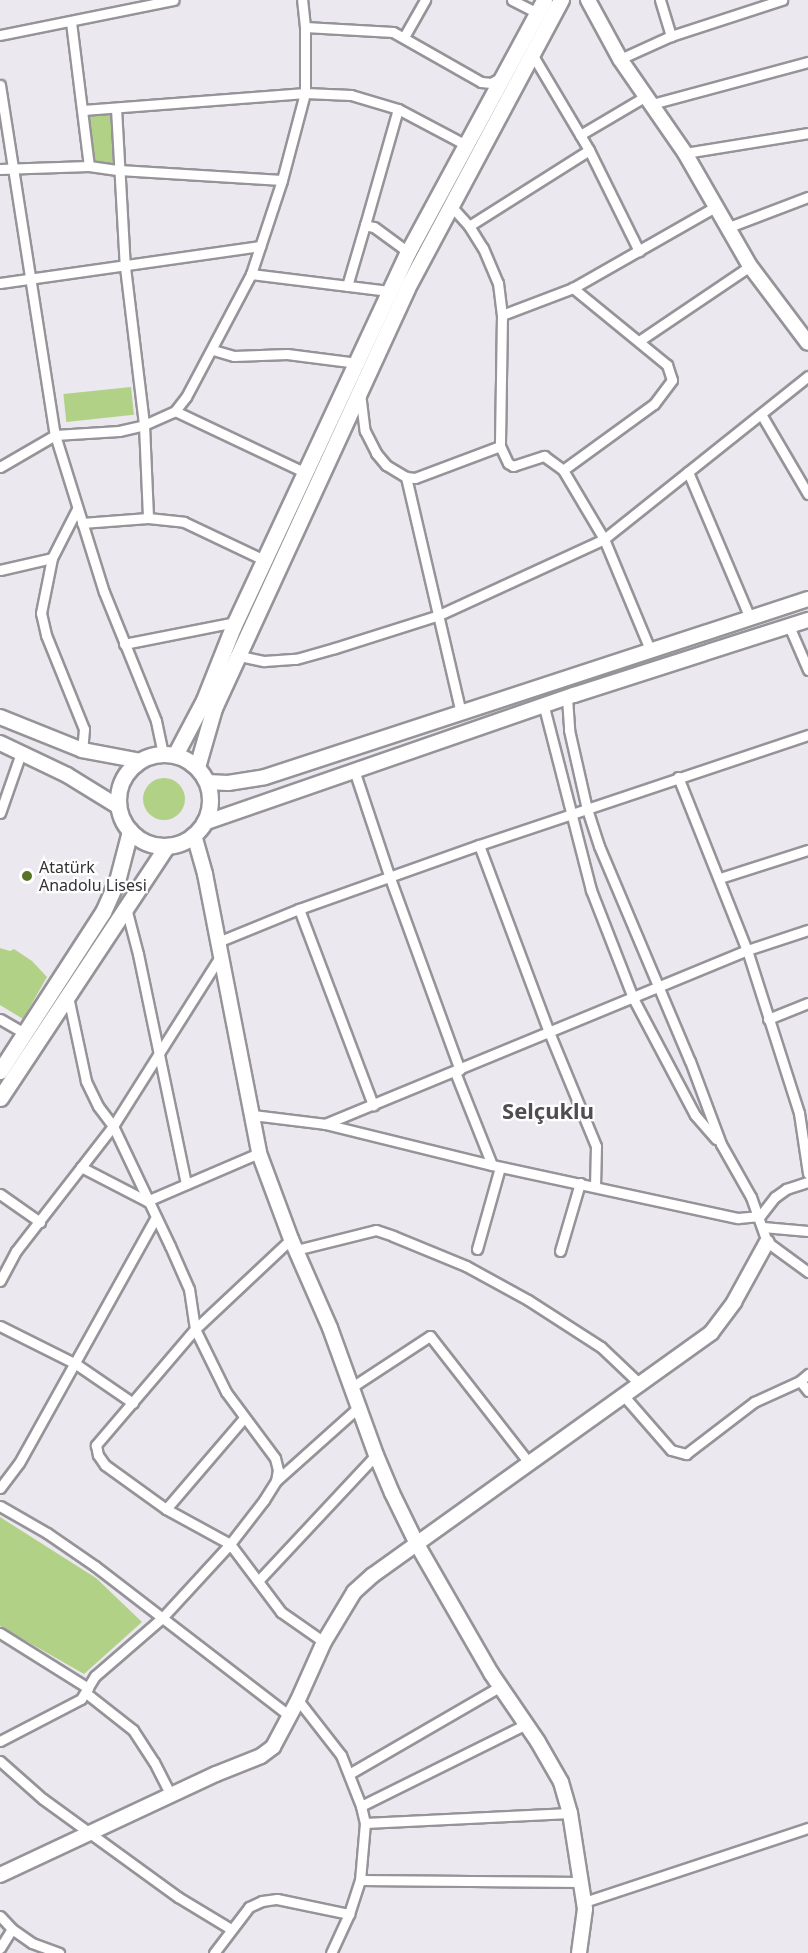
<!DOCTYPE html>
<html>
<head>
<meta charset="utf-8">
<style>
	body { margin:0 }
	#map { position:relative; width:808px; height:1953px; overflow:hidden; background:#ece8ef; font-family:"Noto Sans",sans-serif }
	div>[style] { position:absolute }
	[style*='--x'] { left:calc(var(--x)*1px); top:calc(var(--y)*1px); width:calc(var(--w)*1px); rotate:calc(var(--a)*1deg) }
	.green>* { inset:0; background:#b1d187; transform-origin:0 0 }
	.round { border-radius:50% }
	.roads { filter:drop-shadow(2px 0 #969399) drop-shadow(-2px 0 #969399) drop-shadow(0 2px #969399) drop-shadow(0 -2px #969399) }
	.street>* { height:9px; margin:-4.5px; padding:0 4.5px; transform-origin:4.5px; border-radius:4.5px; background:#fff }
	.secondary>* { height:14px; margin:-7px; padding:0 7px; transform-origin:7px; border-radius:7px; background:#fff }
	.primary>* { height:15px; margin:-7.5px; padding:0 7.5px; transform-origin:7.5px; border-radius:7.5px; background:#fff }
	.primary>.ring { margin:-7.5px; padding:0; box-sizing:content-box; background:none; border:15px solid #fff; border-radius:50% }
	.dots>* { width:16px; height:16px; translate:-50% -50%; box-sizing:border-box; border:3px solid #fff; border-radius:50% }
	span { translate:-50% -50%; white-space:nowrap; text-align:center; line-height:1.15; -webkit-text-stroke:4.5px #fff; paint-order:stroke }
	.poi-label { font-size:16px; color:#323133 }
	.left { translate:0 -50%; text-align:left }
	.district-label { font-size:22px; color:#4f4c52; font-weight:700 }
</style>
</head>
<body>
<div id="map">
	<div class="green">
		<i style="clip-path:polygon(112px 113px,114px 164px,93px 161px,88px 115px)"></i>
		<i style="left:131px;top:387px;width:28px;height:68px;rotate:84deg"></i>
		<i class="round" style="left:143px;top:778px;width:42px;height:42px"></i>
		<i style="clip-path:polygon(0 948px,10px 951px,14px 949px,32px 961px,47px 977px,23px 1019px,0 1005px)"></i>
		<i style="clip-path:polygon(0 1517px,96px 1578px,142px 1622px,84px 1674px,0 1626px)"></i>
	</div>
	<div class="roads">
		<div class="street">
			<i style="--x:512;--y:0;--w:28;--a:27"></i>
			<i style="--x:660;--y:0;--w:38;--a:73"></i>
			<i style="--x:71;--y:22;--w:145;--a:82.9"></i>
			<i style="--x:305;--y:27;--w:88;--a:3.3"></i>
			<i style="--x:393;--y:32;--w:101;--a:29.6"></i>
			<i style="--x:481;--y:82;--w:10;--a:6"></i>
			<i style="--x:491;--y:83;--w:10;--a:-29"></i>
			<i style="--x:0;--y:35;--w:177;--a:-11.4"></i>
			<i style="--x:404;--y:37;--w:43;--a:-60.4"></i>
			<i style="--x:532;--y:54;--w:112;--a:59.3"></i>
			<i style="--x:589;--y:150;--w:113;--a:63.7"></i>
			<i style="--x:620;--y:59;--w:56;--a:-24.3"></i>
			<i style="--x:671;--y:36;--w:117;--a:-18"></i>
			<i style="--x:0;--y:85;--w:354;--a:81.1"></i>
			<i style="--x:55;--y:435;--w:164;--a:72.7"></i>
			<i style="--x:104;--y:592;--w:139;--a:68"></i>
			<i style="--x:156;--y:721;--w:34;--a:78"></i>
			<i style="--x:652;--y:104;--w:162;--a:-15.1"></i>
			<i style="--x:116;--y:108;--w:159;--a:86.8"></i>
			<i style="--x:125;--y:267;--w:159;--a:83.1"></i>
			<i style="--x:144;--y:425;--w:93;--a:87.5"></i>
			<i style="--x:398;--y:109;--w:121;--a:105.9"></i>
			<i style="--x:365;--y:225;--w:9;--a:13"></i>
			<i style="--x:374;--y:227;--w:42;--a:36.3"></i>
			<i style="--x:83;--y:110;--w:223;--a:-4.4"></i>
			<i style="--x:305;--y:93;--w:46;--a:2.5"></i>
			<i style="--x:351;--y:95;--w:49;--a:16.6"></i>
			<i style="--x:398;--y:109;--w:77;--a:27.9"></i>
			<i style="--x:580;--y:135;--w:77;--a:-30.6"></i>
			<i style="--x:685;--y:153;--w:125;--a:-9.2"></i>
			<i style="--x:0;--y:169;--w:89;--a:-1.9"></i>
			<i style="--x:89;--y:166;--w:30;--a:8"></i>
			<i style="--x:119;--y:170;--w:163;--a:3.5"></i>
			<i style="--x:451;--y:206;--w:27;--a:48"></i>
			<i style="--x:469;--y:226;--w:26;--a:58"></i>
			<i style="--x:483;--y:248;--w:38;--a:67"></i>
			<i style="--x:498;--y:283;--w:32;--a:83"></i>
			<i style="--x:502;--y:315;--w:131;--a:90.9"></i>
			<i style="--x:500;--y:446;--w:19;--a:65"></i>
			<i style="--x:508;--y:463;--w:6;--a:31"></i>
			<i style="--x:513;--y:466;--w:33;--a:-18"></i>
			<i style="--x:544;--y:456;--w:24;--a:36"></i>
			<i style="--x:563;--y:470;--w:80;--a:59.3"></i>
			<i style="--x:604;--y:539;--w:122;--a:67.4"></i>
			<i style="--x:469;--y:226;--w:142;--a:-32.3"></i>
			<i style="--x:729;--y:227;--w:85;--a:-20.8"></i>
			<i style="--x:251;--y:274;--w:139;--a:7"></i>
			<i style="--x:0;--y:283;--w:263;--a:-8.1"></i>
			<i style="--x:347;--y:286;--w:64;--a:-73.6"></i>
			<i style="--x:502;--y:315;--w:76;--a:-20.8"></i>
			<i style="--x:573;--y:288;--w:163;--a:-29.7"></i>
			<i style="--x:639;--y:341;--w:134;--a:-34"></i>
			<i style="--x:213;--y:350;--w:22;--a:16"></i>
			<i style="--x:234;--y:356;--w:53;--a:-2.2"></i>
			<i style="--x:287;--y:354;--w:71;--a:7.3"></i>
			<i style="--x:360;--y:393;--w:38;--a:83"></i>
			<i style="--x:365;--y:431;--w:25;--a:63"></i>
			<i style="--x:376;--y:453;--w:16;--a:50"></i>
			<i style="--x:386;--y:465;--w:23;--a:31"></i>
			<i style="--x:406;--y:477;--w:9;--a:6"></i>
			<i style="--x:415;--y:478;--w:91;--a:-20.6"></i>
			<i style="--x:175;--y:411;--w:145;--a:25.3"></i>
			<i style="--x:761;--y:414;--w:93;--a:59.6"></i>
			<i style="--x:0;--y:467;--w:64;--a:-30.2"></i>
			<i style="--x:55;--y:435;--w:64;--a:-3.6"></i>
			<i style="--x:119;--y:431;--w:26;--a:-13"></i>
			<i style="--x:144;--y:425;--w:34;--a:-24"></i>
			<i style="--x:175;--y:411;--w:18;--a:-52"></i>
			<i style="--x:186;--y:397;--w:139;--a:-62.1"></i>
			<i style="--x:251;--y:274;--w:99;--a:-71.7"></i>
			<i style="--x:282;--y:180;--w:90;--a:-75.2"></i>
			<i style="--x:305;--y:93;--w:66;--a:-90"></i>
			<i style="--x:305;--y:27;--w:27;--a:-96"></i>
			<i style="--x:563;--y:470;--w:112;--a:-36"></i>
			<i style="--x:654;--y:404;--w:30;--a:-53"></i>
			<i style="--x:672;--y:380;--w:16;--a:-108"></i>
			<i style="--x:667;--y:365;--w:122;--a:-140.7"></i>
			<i style="--x:688;--y:472;--w:159;--a:67"></i>
			<i style="--x:406;--y:477;--w:243;--a:76.9"></i>
			<i style="--x:82;--y:523;--w:66;--a:-4.3"></i>
			<i style="--x:148;--y:518;--w:36;--a:6"></i>
			<i style="--x:184;--y:522;--w:89;--a:25.4"></i>
			<i style="--x:52;--y:558;--w:56;--a:101.3"></i>
			<i style="--x:41;--y:613;--w:23;--a:77"></i>
			<i style="--x:46;--y:635;--w:101;--a:68"></i>
			<i style="--x:84;--y:729;--w:21;--a:95"></i>
			<i style="--x:0;--y:570;--w:53;--a:-13"></i>
			<i style="--x:52;--y:558;--w:55;--a:-63"></i>
			<i style="--x:789;--y:626;--w:48;--a:66.6"></i>
			<i style="--x:124;--y:644;--w:113;--a:-11.2"></i>
			<i style="--x:235;--y:655;--w:30;--a:12"></i>
			<i style="--x:264;--y:661;--w:32;--a:-4"></i>
			<i style="--x:296;--y:659;--w:41;--a:-15.8"></i>
			<i style="--x:335;--y:648;--w:109;--a:-17.6"></i>
			<i style="--x:439;--y:615;--w:182;--a:-24.7"></i>
			<i style="--x:604;--y:539;--w:261;--a:-38.6"></i>
			<i style="--x:567;--y:698;--w:32;--a:86"></i>
			<i style="--x:569;--y:730;--w:81;--a:77.2"></i>
			<i style="--x:587;--y:809;--w:39;--a:72"></i>
			<i style="--x:599;--y:846;--w:233;--a:67.1"></i>
			<i style="--x:690;--y:1061;--w:89;--a:69.5"></i>
			<i style="--x:721;--y:1144;--w:61;--a:60.5"></i>
			<i style="--x:751;--y:1197;--w:48;--a:70.4"></i>
			<i style="--x:767;--y:1242;--w:51;--a:36.2"></i>
			<i style="--x:544;--y:707;--w:189;--a:75.6"></i>
			<i style="--x:591;--y:890;--w:116;--a:68.7"></i>
			<i style="--x:633;--y:998;--w:132;--a:62.1"></i>
			<i style="--x:695;--y:1115;--w:32;--a:49"></i>
			<i style="--x:354;--y:770;--w:114;--a:71.6"></i>
			<i style="--x:390;--y:878;--w:204;--a:70"></i>
			<i style="--x:678;--y:777;--w:186;--a:68.3"></i>
			<i style="--x:747;--y:950;--w:171;--a:72.3"></i>
			<i style="--x:799;--y:1113;--w:61;--a:81.5"></i>
			<i style="--x:0;--y:813;--w:64;--a:-70.7"></i>
			<i style="--x:479;--y:845;--w:200;--a:69.5"></i>
			<i style="--x:549;--y:1032;--w:123;--a:67.6"></i>
			<i style="--x:596;--y:1146;--w:40;--a:91.4"></i>
			<i style="--x:720;--y:878;--w:92;--a:-17.7"></i>
			<i style="--x:126;--y:908;--w:48;--a:75.4"></i>
			<i style="--x:138;--y:954;--w:235;--a:78.2"></i>
			<i style="--x:299;--y:909;--w:210;--a:69.3"></i>
			<i style="--x:218;--y:942;--w:87;--a:-22.2"></i>
			<i style="--x:299;--y:909;--w:191;--a:-19.6"></i>
			<i style="--x:479;--y:845;--w:347;--a:-18.5"></i>
			<i style="--x:0;--y:1019;--w:28;--a:30"></i>
			<i style="--x:768;--y:1019;--w:43;--a:-21.8"></i>
			<i style="--x:455;--y:1072;--w:100;--a:68.3"></i>
			<i style="--x:253;--y:1115;--w:73;--a:7.1"></i>
			<i style="--x:325;--y:1124;--w:456;--a:-22.4"></i>
			<i style="--x:747;--y:950;--w:64;--a:-18.2"></i>
			<i style="--x:325;--y:1124;--w:172;--a:13.8"></i>
			<i style="--x:492;--y:1165;--w:252;--a:12.2"></i>
			<i style="--x:738;--y:1218;--w:22;--a:-5"></i>
			<i style="--x:760;--y:1216;--w:24;--a:-52"></i>
			<i style="--x:775;--y:1197;--w:14;--a:-36"></i>
			<i style="--x:786;--y:1189;--w:23;--a:-18"></i>
			<i style="--x:81;--y:1167;--w:74;--a:27.3"></i>
			<i style="--x:147;--y:1201;--w:122;--a:-23.2"></i>
			<i style="--x:0;--y:1194;--w:49;--a:35"></i>
			<i style="--x:763;--y:1227;--w:45;--a:5.1"></i>
			<i style="--x:291;--y:1239;--w:132;--a:136.8"></i>
			<i style="--x:195;--y:1329;--w:153;--a:130.5"></i>
			<i style="--x:96;--y:1445;--w:10;--a:79"></i>
			<i style="--x:98;--y:1455;--w:12;--a:55"></i>
			<i style="--x:105;--y:1465;--w:75;--a:35.8"></i>
			<i style="--x:166;--y:1509;--w:73;--a:28.7"></i>
			<i style="--x:230;--y:1544;--w:85;--a:53.1"></i>
			<i style="--x:281;--y:1612;--w:52;--a:34.9"></i>
			<i style="--x:477;--y:1249;--w:85;--a:-74.3"></i>
			<i style="--x:296;--y:1250;--w:82;--a:-14"></i>
			<i style="--x:376;--y:1230;--w:18;--a:19"></i>
			<i style="--x:393;--y:1236;--w:79;--a:22.3"></i>
			<i style="--x:466;--y:1266;--w:71;--a:28.7"></i>
			<i style="--x:528;--y:1300;--w:87;--a:32.8"></i>
			<i style="--x:601;--y:1347;--w:54;--a:43.5"></i>
			<i style="--x:560;--y:1251;--w:71;--a:-73.6"></i>
			<i style="--x:0;--y:1281;--w:34;--a:-62"></i>
			<i style="--x:16;--y:1251;--w:158;--a:-52.2"></i>
			<i style="--x:113;--y:1126;--w:202;--a:-57.7"></i>
			<i style="--x:0;--y:1326;--w:85;--a:26.6"></i>
			<i style="--x:76;--y:1364;--w:69;--a:34.4"></i>
			<i style="--x:800;--y:1381;--w:13;--a:51"></i>
			<i style="--x:352;--y:1387;--w:93;--a:-33.2"></i>
			<i style="--x:430;--y:1336;--w:162;--a:52"></i>
			<i style="--x:623;--y:1395;--w:73;--a:48.9"></i>
			<i style="--x:671;--y:1450;--w:16;--a:15"></i>
			<i style="--x:686;--y:1454;--w:86;--a:-37.4"></i>
			<i style="--x:754;--y:1402;--w:51;--a:-24.5"></i>
			<i style="--x:800;--y:1381;--w:11;--a:-41"></i>
			<i style="--x:276;--y:1481;--w:113;--a:-41.8"></i>
			<i style="--x:0;--y:1488;--w:31;--a:-53"></i>
			<i style="--x:19;--y:1463;--w:279;--a:-60.9"></i>
			<i style="--x:0;--y:1506;--w:54;--a:29.9"></i>
			<i style="--x:47;--y:1533;--w:58;--a:34.5"></i>
			<i style="--x:95;--y:1566;--w:246;--a:37.6"></i>
			<i style="--x:166;--y:1509;--w:120;--a:-49.4"></i>
			<i style="--x:258;--y:1581;--w:173;--a:-46.9"></i>
			<i style="--x:0;--y:1633;--w:104;--a:32"></i>
			<i style="--x:86;--y:1693;--w:60;--a:38.2"></i>
			<i style="--x:133;--y:1730;--w:38;--a:57"></i>
			<i style="--x:154;--y:1762;--w:37;--a:63"></i>
			<i style="--x:298;--y:1700;--w:70;--a:52"></i>
			<i style="--x:341;--y:1755;--w:55;--a:68.6"></i>
			<i style="--x:361;--y:1806;--w:17;--a:77"></i>
			<i style="--x:365;--y:1823;--w:57;--a:95"></i>
			<i style="--x:360;--y:1880;--w:36;--a:108"></i>
			<i style="--x:349;--y:1914;--w:43;--a:114.8"></i>
			<i style="--x:0;--y:1741;--w:91;--a:-27.4"></i>
			<i style="--x:81;--y:1699;--w:27;--a:-59"></i>
			<i style="--x:95;--y:1676;--w:89;--a:-40.9"></i>
			<i style="--x:162;--y:1618;--w:100;--a:-47.4"></i>
			<i style="--x:230;--y:1544;--w:56;--a:-52.3"></i>
			<i style="--x:264;--y:1500;--w:22;--a:-58"></i>
			<i style="--x:276;--y:1481;--w:11;--a:-80"></i>
			<i style="--x:278;--y:1470;--w:12;--a:-104"></i>
			<i style="--x:275;--y:1458;--w:82;--a:-126.6"></i>
			<i style="--x:226;--y:1392;--w:70;--a:-116.2"></i>
			<i style="--x:195;--y:1329;--w:40;--a:-98.5"></i>
			<i style="--x:189;--y:1289;--w:47;--a:-113.8"></i>
			<i style="--x:170;--y:1246;--w:133;--a:-115.4"></i>
			<i style="--x:113;--y:1126;--w:25;--a:-127"></i>
			<i style="--x:98;--y:1106;--w:28;--a:-116"></i>
			<i style="--x:86;--y:1081;--w:87;--a:-102"></i>
			<i style="--x:0;--y:1761;--w:57;--a:41.5"></i>
			<i style="--x:43;--y:1799;--w:167;--a:36"></i>
			<i style="--x:178;--y:1897;--w:62;--a:31.1"></i>
			<i style="--x:349;--y:1774;--w:176;--a:-30.1"></i>
			<i style="--x:361;--y:1806;--w:184;--a:-26.4"></i>
			<i style="--x:365;--y:1823;--w:205;--a:-2.8"></i>
			<i style="--x:360;--y:1880;--w:221;--a:0.5"></i>
			<i style="--x:584;--y:1902;--w:236;--a:-18.3"></i>
			<i style="--x:0;--y:1916;--w:18;--a:47"></i>
			<i style="--x:12;--y:1929;--w:24;--a:35"></i>
			<i style="--x:32;--y:1943;--w:29;--a:20"></i>
			<i style="--x:0;--y:1948;--w:22;--a:-58"></i>
			<i style="--x:214;--y:1953;--w:58;--a:-52.7"></i>
			<i style="--x:249;--y:1907;--w:14;--a:-25"></i>
			<i style="--x:262;--y:1901;--w:15;--a:-8"></i>
			<i style="--x:277;--y:1899;--w:74;--a:11.8"></i>
		</div>
		<div class="secondary">
			<i style="--x:588;--y:0;--w:67;--a:61.5"></i>
			<i style="--x:620;--y:59;--w:114;--a:55.3"></i>
			<i style="--x:685;--y:153;--w:130;--a:60.1"></i>
			<i style="--x:750;--y:266;--w:96;--a:53"></i>
			<i style="--x:0;--y:717;--w:88;--a:21.9"></i>
			<i style="--x:82;--y:750;--w:59;--a:10.7"></i>
			<i style="--x:0;--y:743;--w:74;--a:25.5"></i>
			<i style="--x:67;--y:775;--w:61;--a:31.6"></i>
			<i style="--x:207;--y:782;--w:21;--a:3"></i>
			<i style="--x:228;--y:783;--w:37;--a:-9"></i>
			<i style="--x:265;--y:777;--w:571;--a:-18.15"></i>
			<i style="--x:204;--y:823;--w:392;--a:-19.1"></i>
			<i style="--x:574;--y:695;--w:246;--a:-17.8"></i>
			<i style="--x:194;--y:835;--w:41;--a:74.2"></i>
			<i style="--x:205;--y:874;--w:284;--a:79"></i>
			<i style="--x:259;--y:1153;--w:92;--a:69.6"></i>
			<i style="--x:291;--y:1239;--w:97;--a:66.3"></i>
			<i style="--x:330;--y:1328;--w:135;--a:70.1"></i>
			<i style="--x:376;--y:1455;--w:41;--a:67.2"></i>
			<i style="--x:392;--y:1493;--w:59;--a:63.9"></i>
			<i style="--x:418;--y:1546;--w:146;--a:60.1"></i>
			<i style="--x:491;--y:1673;--w:83;--a:55.7"></i>
			<i style="--x:538;--y:1742;--w:46;--a:60.1"></i>
			<i style="--x:561;--y:1782;--w:32;--a:74"></i>
			<i style="--x:570;--y:1813;--w:97;--a:81.1"></i>
			<i style="--x:585;--y:1909;--w:44;--a:97.8"></i>
			<i style="--x:0;--y:1875;--w:238;--a:-25.1"></i>
			<i style="--x:216;--y:1774;--w:48;--a:-21.8"></i>
			<i style="--x:261;--y:1756;--w:15;--a:-37"></i>
			<i style="--x:273;--y:1747;--w:53;--a:-62"></i>
			<i style="--x:298;--y:1700;--w:64;--a:-65.9"></i>
			<i style="--x:324;--y:1642;--w:58;--a:-59"></i>
			<i style="--x:354;--y:1592;--w:25;--a:-42"></i>
			<i style="--x:373;--y:1575;--w:416;--a:-35.6"></i>
			<i style="--x:711;--y:1333;--w:39;--a:-53"></i>
			<i style="--x:734;--y:1302;--w:68;--a:-61.2"></i>
		</div>
		<div class="primary">
			<i class="ring" style="left:118px;top:754px;width:77px;height:77px"></i>
			<i style="--x:175;--y:755;--w:62;--a:-62.2"></i>
			<i style="--x:204;--y:700;--w:79;--a:-68.3"></i>
			<i style="--x:233;--y:627;--w:414;--a:-65"></i>
			<i style="--x:408;--y:252;--w:286;--a:-61.6"></i>
			<i style="--x:197;--y:767;--w:61;--a:-73.9"></i>
			<i style="--x:214;--y:708;--w:462;--a:-65.3"></i>
			<i style="--x:407;--y:288;--w:327;--a:-61.9"></i>
			<i style="--x:0;--y:1071;--w:189;--a:-57.1"></i>
			<i style="--x:103;--y:912;--w:34;--a:-66"></i>
			<i style="--x:117;--y:881;--w:52;--a:-75.4"></i>
			<i style="--x:0;--y:1098;--w:302;--a:-56.5"></i>
		</div>
	</div>
	<div class="dots">
		<i style="left:27px;top:876px;background:#577327"></i>
	</div>
	<div class="poi-label">
		<span class="left" style="left:39px;top:876px">Atatürk<br>Anadolu Lisesi</span>
	</div>
	<div class="district-label">
		<span style="left:548px;top:1111px">Selçuklu</span>
	</div>
</div>
</body>
</html>
